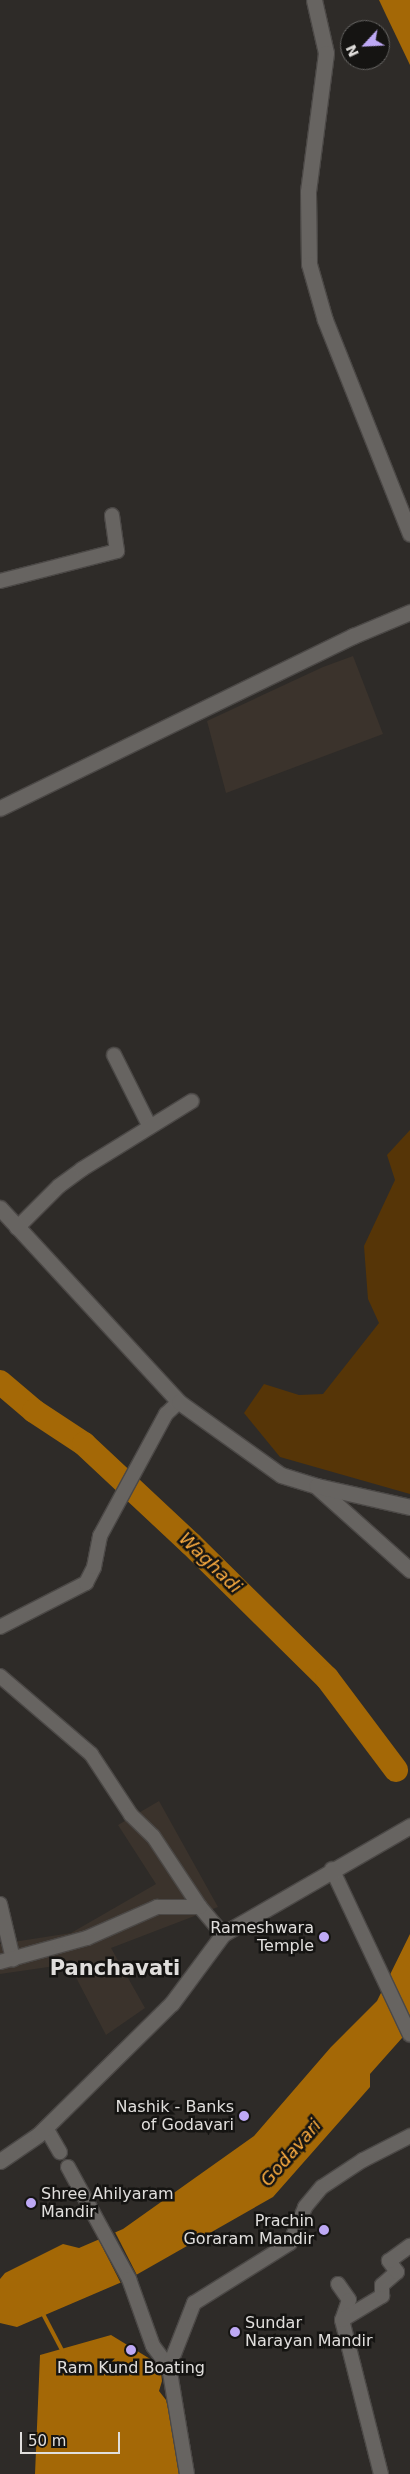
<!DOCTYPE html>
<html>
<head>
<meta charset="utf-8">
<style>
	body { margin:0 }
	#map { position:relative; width:410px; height:2474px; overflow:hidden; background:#2e2b28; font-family:"DejaVu Sans",sans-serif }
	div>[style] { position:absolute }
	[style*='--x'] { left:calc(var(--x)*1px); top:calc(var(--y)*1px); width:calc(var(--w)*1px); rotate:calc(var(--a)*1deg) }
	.built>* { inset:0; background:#3b332c }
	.green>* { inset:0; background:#563507 }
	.water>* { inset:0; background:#a46806 }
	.pier>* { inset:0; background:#2e2b28; transform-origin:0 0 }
	.stream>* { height:4px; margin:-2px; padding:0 2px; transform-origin:2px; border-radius:2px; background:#a46806 }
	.river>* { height:24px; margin:-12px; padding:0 12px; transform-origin:12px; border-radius:12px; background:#a46806 }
	.roads { filter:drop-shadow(1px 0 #4b4846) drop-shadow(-1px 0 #4b4846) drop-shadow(0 1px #4b4846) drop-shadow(0 -1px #4b4846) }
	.street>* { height:14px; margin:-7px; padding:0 7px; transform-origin:7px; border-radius:7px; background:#676461 }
	.secondary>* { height:15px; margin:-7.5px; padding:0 7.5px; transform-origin:7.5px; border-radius:7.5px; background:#676461 }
	.dots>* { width:14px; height:14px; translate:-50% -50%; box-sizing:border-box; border:2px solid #151412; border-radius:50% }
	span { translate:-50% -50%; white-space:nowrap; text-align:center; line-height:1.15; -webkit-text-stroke:5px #151412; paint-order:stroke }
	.poi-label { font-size:16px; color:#e0dedc }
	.right { translate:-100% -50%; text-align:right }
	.left { translate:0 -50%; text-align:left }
	.water-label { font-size:18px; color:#feae41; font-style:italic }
	.district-label { font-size:21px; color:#e0dedc; font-weight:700 }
	.north { position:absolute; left:340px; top:20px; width:50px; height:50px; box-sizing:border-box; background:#151412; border:1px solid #666563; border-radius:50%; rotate:245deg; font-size:14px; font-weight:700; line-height:20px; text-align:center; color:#e0dedc }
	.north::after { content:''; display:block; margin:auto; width:18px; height:22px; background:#bea9f5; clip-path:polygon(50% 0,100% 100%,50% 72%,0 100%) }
	.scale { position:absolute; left:20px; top:2432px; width:100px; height:22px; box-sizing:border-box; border:2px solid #e0dedc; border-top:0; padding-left:6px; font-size:15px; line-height:18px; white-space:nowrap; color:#e0dedc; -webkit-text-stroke:4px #151412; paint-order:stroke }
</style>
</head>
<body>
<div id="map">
	<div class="built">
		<i style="clip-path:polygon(353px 656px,383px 734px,226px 793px,207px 721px,323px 667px)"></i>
		<i style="clip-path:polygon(159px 1801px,218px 1907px,111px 1948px,145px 2008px,106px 2035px,69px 1964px,0 1974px,0 1944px,71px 1933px,156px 1884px,118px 1825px)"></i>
	</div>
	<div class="green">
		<i style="clip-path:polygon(410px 1130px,410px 1494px,280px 1457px,244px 1413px,264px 1384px,299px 1395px,323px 1394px,379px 1323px,368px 1299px,364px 1246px,395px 1180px,387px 1155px)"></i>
	</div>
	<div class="water">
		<i style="clip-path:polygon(379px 0,410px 0,410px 65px,387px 17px)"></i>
		<i style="clip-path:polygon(410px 1934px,410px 2029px,370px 2074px,370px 2087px,273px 2197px,129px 2279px,17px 2327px,0 2323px,0 2279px,5px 2273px,63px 2244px,79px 2248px,123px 2229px,254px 2136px,331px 2047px,377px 2001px)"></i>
		<i style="clip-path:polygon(111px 2335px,160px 2365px,162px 2381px,159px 2391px,166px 2400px,170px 2416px,179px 2474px,35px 2474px,40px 2355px)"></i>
	</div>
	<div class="pier">
		<i style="left:115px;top:2232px;width:48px;height:18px;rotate:63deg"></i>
	</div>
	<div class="stream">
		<i style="--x:42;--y:2312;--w:45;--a:62.3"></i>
	</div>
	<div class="river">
		<i style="--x:0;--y:1382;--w:45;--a:40.5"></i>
		<i style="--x:34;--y:1411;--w:60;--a:33.4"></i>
		<i style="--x:84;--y:1444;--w:146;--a:43.1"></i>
		<i style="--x:191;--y:1544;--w:191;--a:44.6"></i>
		<i style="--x:327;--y:1678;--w:115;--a:53.1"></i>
	</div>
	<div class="roads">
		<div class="street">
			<i style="--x:0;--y:581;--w:121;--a:-14.4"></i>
			<i style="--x:117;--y:551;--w:36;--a:-98"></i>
			<i style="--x:114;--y:1055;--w:80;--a:63.4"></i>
			<i style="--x:17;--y:1228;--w:59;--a:-45"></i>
			<i style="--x:59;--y:1186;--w:29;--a:-36"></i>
			<i style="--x:82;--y:1169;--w:129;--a:-31.7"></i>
			<i style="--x:0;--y:1627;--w:97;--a:-27.1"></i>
			<i style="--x:86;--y:1583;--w:18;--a:-63"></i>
			<i style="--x:94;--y:1567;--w:32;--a:-79"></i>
			<i style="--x:100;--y:1536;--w:139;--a:-61.6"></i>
			<i style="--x:166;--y:1414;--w:18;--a:-43"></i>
			<i style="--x:0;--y:1676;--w:120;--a:40.6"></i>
			<i style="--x:91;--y:1754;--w:73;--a:56.7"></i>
			<i style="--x:131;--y:1815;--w:30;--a:44"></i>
			<i style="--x:153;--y:1836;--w:85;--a:56.5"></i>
			<i style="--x:200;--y:1907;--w:35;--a:50"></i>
			<i style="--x:332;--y:1869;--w:183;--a:64.8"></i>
			<i style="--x:0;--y:1904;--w:57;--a:76.7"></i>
			<i style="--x:0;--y:1962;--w:90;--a:-15.4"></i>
			<i style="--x:87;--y:1938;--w:77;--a:-23.9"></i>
			<i style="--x:157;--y:1907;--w:43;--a:0"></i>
			<i style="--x:46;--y:2128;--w:28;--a:60"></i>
			<i style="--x:68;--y:2167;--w:128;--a:61.4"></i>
			<i style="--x:129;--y:2279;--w:71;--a:70.3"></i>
			<i style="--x:153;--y:2346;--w:26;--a:53"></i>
			<i style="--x:338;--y:2284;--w:19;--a:55"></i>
			<i style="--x:349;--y:2300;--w:21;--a:109"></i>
			<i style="--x:342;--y:2320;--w:159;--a:75.8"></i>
			<i style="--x:342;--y:2320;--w:47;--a:-31"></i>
			<i style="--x:382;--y:2296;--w:11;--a:-90"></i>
			<i style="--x:382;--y:2285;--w:20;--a:-41"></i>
			<i style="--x:397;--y:2272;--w:14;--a:-126"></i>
			<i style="--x:389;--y:2261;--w:26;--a:-36"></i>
			<i style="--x:187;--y:2474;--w:109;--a:-99.5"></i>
			<i style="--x:169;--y:2367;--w:69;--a:-68.7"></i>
			<i style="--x:194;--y:2303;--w:113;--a:-32"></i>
			<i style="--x:290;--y:2243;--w:39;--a:-67"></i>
			<i style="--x:305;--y:2207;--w:26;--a:-50"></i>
			<i style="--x:322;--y:2187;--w:49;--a:-33.4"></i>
			<i style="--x:363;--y:2160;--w:53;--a:-27.1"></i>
		</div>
		<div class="secondary">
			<i style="--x:314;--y:0;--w:54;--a:77.2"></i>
			<i style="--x:326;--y:53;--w:140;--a:97.4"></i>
			<i style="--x:308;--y:192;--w:72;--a:89.2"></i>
			<i style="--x:309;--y:264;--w:58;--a:74.1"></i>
			<i style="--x:325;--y:320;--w:230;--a:68.3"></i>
			<i style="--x:0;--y:808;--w:393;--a:-26"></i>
			<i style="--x:353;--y:636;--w:62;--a:-22.8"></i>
			<i style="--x:0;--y:1208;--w:264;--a:47.3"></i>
			<i style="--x:179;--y:1402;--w:125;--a:35.6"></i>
			<i style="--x:281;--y:1475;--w:37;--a:17"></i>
			<i style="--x:316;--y:1486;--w:126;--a:41.8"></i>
			<i style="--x:317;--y:1486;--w:95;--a:12.7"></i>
			<i style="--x:0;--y:2161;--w:46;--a:-34.4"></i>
			<i style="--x:38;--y:2135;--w:188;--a:-44.6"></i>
			<i style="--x:172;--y:2003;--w:86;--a:-53.5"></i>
			<i style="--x:223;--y:1934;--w:216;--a:-30"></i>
		</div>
	</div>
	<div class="dots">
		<i style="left:324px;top:1937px;background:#bea9f5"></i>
		<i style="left:244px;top:2116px;background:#bea9f5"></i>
		<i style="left:31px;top:2203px;background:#bea9f5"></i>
		<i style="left:324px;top:2230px;background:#bea9f5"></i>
		<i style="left:235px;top:2332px;background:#bea9f5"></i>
		<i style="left:131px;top:2350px;background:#bea9f5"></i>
	</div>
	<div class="poi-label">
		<span class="right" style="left:314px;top:1937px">Rameshwara<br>Temple</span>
		<span class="right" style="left:234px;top:2116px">Nashik - Banks<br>of Godavari</span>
		<span class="left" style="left:41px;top:2203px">Shree Ahilyaram<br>Mandir</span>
		<span class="right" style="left:314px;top:2230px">Prachin<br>Goraram Mandir</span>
		<span class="left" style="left:245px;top:2332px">Sundar<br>Narayan Mandir</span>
		<span style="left:131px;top:2368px">Ram Kund Boating</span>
	</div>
	<div class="water-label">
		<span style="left:210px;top:1563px;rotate:44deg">Waghadi</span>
		<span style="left:291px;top:2153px;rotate:-49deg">Godavari</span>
	</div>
	<div class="district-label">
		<span style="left:115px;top:1968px">Panchavati</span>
	</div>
	<div class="north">N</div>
	<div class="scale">50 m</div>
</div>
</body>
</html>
